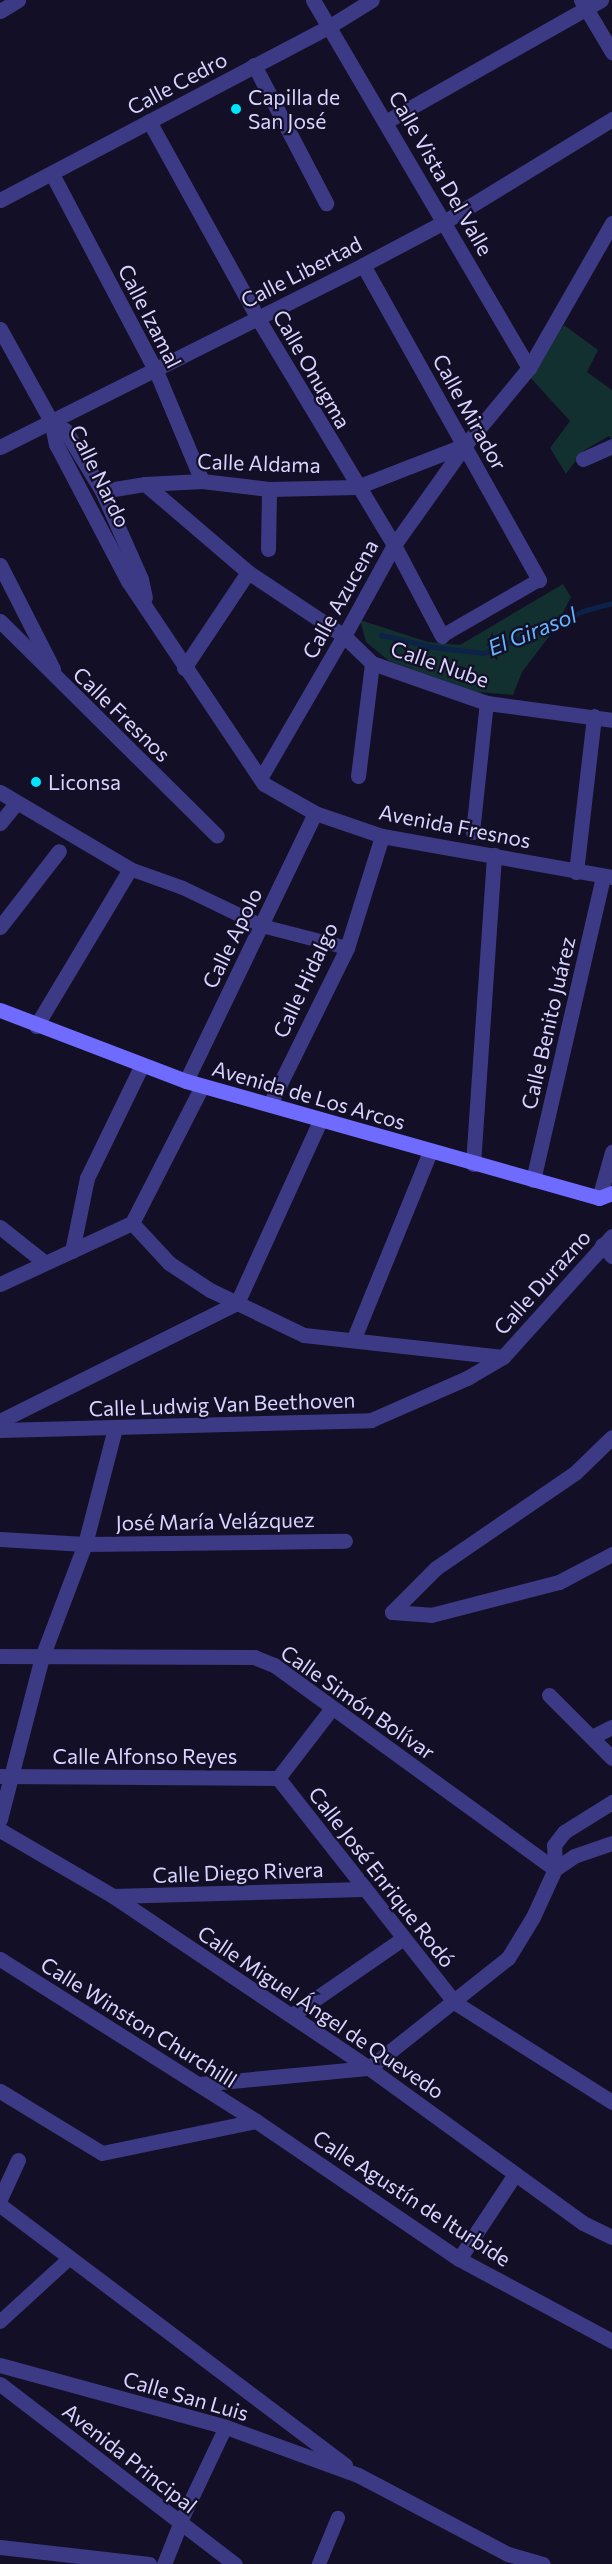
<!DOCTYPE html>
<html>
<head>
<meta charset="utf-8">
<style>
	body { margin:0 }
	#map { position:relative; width:612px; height:2564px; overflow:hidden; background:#130f26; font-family:Commissioner,sans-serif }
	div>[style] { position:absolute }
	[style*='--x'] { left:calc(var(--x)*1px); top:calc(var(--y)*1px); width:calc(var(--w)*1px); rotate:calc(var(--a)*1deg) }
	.green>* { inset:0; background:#12302f }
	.stream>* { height:5px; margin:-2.5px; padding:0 2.5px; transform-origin:2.5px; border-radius:2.5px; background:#0c2248 }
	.pedestrian>* { height:14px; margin:-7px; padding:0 7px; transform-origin:7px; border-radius:7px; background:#3d3a85 }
	.minor>* { height:15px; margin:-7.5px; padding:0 7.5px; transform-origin:7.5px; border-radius:7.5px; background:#3d3a85 }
	.tertiary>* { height:15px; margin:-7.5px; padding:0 7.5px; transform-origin:7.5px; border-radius:7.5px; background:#3d3a85 }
	.secondary>* { height:15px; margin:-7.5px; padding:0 7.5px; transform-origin:7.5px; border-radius:7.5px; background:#6f6bff }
	.dots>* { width:16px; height:16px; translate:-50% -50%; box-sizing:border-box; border:3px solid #130f26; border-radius:50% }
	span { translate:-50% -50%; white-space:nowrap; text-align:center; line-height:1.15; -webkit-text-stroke:4.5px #130f26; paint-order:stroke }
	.street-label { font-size:21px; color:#d9d4ff }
	.poi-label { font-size:21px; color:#d9d4ff }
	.left { translate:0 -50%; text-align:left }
	.water-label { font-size:22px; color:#62b6ff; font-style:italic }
</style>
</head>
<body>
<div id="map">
	<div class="green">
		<i style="clip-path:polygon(564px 325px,598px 350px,587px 372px,612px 390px,612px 439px,609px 436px,583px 451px,566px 474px,550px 448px,570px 421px,529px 376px)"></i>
		<i style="clip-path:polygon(563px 584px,571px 597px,554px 630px,522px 672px,513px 695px,477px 692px,389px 661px,366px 642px,360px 620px,428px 642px,460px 645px)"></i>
	</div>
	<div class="stream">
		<i style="--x:381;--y:635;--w:53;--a:13"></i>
		<i style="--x:433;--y:647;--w:51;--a:6.7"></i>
		<i style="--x:484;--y:653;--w:111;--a:-22.9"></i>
		<i style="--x:586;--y:610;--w:27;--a:-15"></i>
	</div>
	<div class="pedestrian">
		<i style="--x:442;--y:636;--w:112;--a:-30"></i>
		<i style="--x:261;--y:779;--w:165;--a:-59.9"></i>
		<i style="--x:473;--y:833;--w:131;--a:-83.9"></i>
		<i style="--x:130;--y:869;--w:56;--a:19.7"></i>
		<i style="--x:183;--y:888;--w:88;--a:25.7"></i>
		<i style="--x:262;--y:926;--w:88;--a:14.5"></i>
		<i style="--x:0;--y:2322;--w:95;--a:-42.4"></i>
		<i style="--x:180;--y:2524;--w:107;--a:-64.6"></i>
		<i style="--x:319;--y:2564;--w:50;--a:-67.6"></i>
	</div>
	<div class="minor">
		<i style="--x:313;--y:0;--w:427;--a:59.6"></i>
		<i style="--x:581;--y:0;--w:61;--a:59.2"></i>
		<i style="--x:254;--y:65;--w:156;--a:62.4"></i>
		<i style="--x:149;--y:121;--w:224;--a:61.1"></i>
		<i style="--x:257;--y:317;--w:266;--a:59"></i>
		<i style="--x:394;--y:545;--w:103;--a:62.2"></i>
		<i style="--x:387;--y:121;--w:246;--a:-29.5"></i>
		<i style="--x:52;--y:174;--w:223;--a:62.2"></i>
		<i style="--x:156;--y:371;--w:119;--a:67.3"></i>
		<i style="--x:0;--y:200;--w:373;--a:-27.8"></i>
		<i style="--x:330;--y:26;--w:49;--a:-31.8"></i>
		<i style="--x:363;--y:265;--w:361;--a:60.8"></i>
		<i style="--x:0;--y:329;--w:105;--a:61"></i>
		<i style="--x:51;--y:421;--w:24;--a:78"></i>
		<i style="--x:56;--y:444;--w:155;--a:62.3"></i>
		<i style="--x:128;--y:581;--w:244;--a:56.2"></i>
		<i style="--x:264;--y:784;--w:59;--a:29.6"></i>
		<i style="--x:315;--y:813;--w:71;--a:18.9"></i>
		<i style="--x:382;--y:836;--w:234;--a:10.1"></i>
		<i style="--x:51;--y:421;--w:17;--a:33"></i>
		<i style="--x:65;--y:430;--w:71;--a:58.8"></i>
		<i style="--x:102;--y:491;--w:96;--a:66.1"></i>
		<i style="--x:141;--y:579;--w:19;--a:78"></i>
		<i style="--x:0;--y:447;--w:406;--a:-26.6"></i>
		<i style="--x:363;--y:265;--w:92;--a:-28"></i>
		<i style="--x:444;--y:222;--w:197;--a:-31.5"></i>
		<i style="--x:583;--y:459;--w:32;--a:-24"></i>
		<i style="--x:145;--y:484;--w:135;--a:40.5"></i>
		<i style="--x:248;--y:572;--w:115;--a:33.7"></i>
		<i style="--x:344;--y:636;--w:39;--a:44"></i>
		<i style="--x:372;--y:663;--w:122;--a:19.2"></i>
		<i style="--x:487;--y:703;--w:126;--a:7.7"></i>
		<i style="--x:102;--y:491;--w:44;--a:-9.2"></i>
		<i style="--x:145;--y:484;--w:57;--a:-3"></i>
		<i style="--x:202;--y:481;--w:67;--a:6.8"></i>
		<i style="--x:269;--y:489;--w:88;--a:-1.3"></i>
		<i style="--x:357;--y:487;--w:116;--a:-21.3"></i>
		<i style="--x:268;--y:549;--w:60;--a:-89"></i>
		<i style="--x:0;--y:565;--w:117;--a:63"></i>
		<i style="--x:0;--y:621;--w:305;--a:44.7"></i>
		<i style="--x:344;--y:636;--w:104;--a:-61.2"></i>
		<i style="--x:394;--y:545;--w:123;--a:-54.6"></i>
		<i style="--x:465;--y:445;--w:100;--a:-50.3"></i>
		<i style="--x:529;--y:368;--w:167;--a:-60.2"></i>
		<i style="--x:184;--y:668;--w:115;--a:-56.3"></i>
		<i style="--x:358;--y:776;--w:114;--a:-82.9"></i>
		<i style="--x:0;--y:792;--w:151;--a:30.6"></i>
		<i style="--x:130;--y:869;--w:183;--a:120.9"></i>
		<i style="--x:0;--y:823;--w:26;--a:-51"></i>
		<i style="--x:576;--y:872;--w:157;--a:-83.4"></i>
		<i style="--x:0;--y:927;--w:96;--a:-52.2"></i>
		<i style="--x:186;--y:1081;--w:297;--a:-64.3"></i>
		<i style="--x:270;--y:1104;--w:174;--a:-63.7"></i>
		<i style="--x:347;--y:948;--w:117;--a:-72.6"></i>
		<i style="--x:473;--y:1164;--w:310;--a:-86.1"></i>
		<i style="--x:533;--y:1180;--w:312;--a:-77"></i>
		<i style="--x:599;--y:1198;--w:48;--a:-74.2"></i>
		<i style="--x:132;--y:1223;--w:54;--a:47.2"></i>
		<i style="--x:169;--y:1263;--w:49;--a:33.4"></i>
		<i style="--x:210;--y:1290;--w:104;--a:25.6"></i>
		<i style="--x:304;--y:1335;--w:200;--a:6.3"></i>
		<i style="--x:132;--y:1223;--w:154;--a:-62.9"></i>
		<i style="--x:0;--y:1227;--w:56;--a:38.5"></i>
		<i style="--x:602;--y:1245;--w:15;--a:48"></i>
		<i style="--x:72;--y:1251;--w:75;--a:-78.4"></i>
		<i style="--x:87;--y:1178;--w:123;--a:-64.1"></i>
		<i style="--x:0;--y:1284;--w:145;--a:-24.8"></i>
		<i style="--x:354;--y:1338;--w:201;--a:-67.8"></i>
		<i style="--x:0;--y:1421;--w:265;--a:-26.5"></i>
		<i style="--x:237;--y:1303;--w:200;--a:-65.5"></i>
		<i style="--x:0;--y:1539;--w:85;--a:3.4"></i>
		<i style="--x:85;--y:1544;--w:260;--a:-0.7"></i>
		<i style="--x:392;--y:1612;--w:62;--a:-45"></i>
		<i style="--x:436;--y:1568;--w:170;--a:-34.4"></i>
		<i style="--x:576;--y:1472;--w:50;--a:-44.2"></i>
		<i style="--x:392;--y:1612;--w:39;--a:4"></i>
		<i style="--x:431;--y:1615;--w:132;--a:-14.5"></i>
		<i style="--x:559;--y:1582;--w:60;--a:-27.8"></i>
		<i style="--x:0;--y:1656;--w:254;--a:0.2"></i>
		<i style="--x:254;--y:1657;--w:22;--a:22"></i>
		<i style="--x:274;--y:1665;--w:347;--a:36"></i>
		<i style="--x:549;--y:1695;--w:89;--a:45"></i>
		<i style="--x:592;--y:1737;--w:22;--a:-27"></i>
		<i style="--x:0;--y:1776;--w:278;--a:0.4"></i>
		<i style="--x:278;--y:1778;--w:285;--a:51.8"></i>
		<i style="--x:454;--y:2002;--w:187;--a:32.3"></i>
		<i style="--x:278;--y:1778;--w:88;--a:-52.4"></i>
		<i style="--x:0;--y:1819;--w:167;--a:-75.5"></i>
		<i style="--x:42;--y:1657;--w:121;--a:-69.2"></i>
		<i style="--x:85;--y:1544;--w:120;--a:-75.5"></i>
		<i style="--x:0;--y:1830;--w:131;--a:30.3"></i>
		<i style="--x:113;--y:1896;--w:308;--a:33.9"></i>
		<i style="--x:369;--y:2068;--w:264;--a:35.9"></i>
		<i style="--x:583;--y:2223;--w:32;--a:26"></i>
		<i style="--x:555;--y:1869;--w:24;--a:-92"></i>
		<i style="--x:554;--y:1845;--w:16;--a:-52"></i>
		<i style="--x:564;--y:1832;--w:57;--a:-32"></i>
		<i style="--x:113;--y:1896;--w:250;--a:-1.6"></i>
		<i style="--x:0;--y:1959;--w:303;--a:32.3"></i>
		<i style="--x:256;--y:2121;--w:245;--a:34.2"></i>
		<i style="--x:459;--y:2259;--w:174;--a:28.2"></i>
		<i style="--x:292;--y:2015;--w:134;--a:-34.6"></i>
		<i style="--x:199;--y:2084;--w:171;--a:-5.4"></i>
		<i style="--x:369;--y:2068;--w:177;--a:-38.4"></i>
		<i style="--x:508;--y:1958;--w:48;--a:-58.6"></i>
		<i style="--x:533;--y:1917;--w:53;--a:-65.4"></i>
		<i style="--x:555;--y:1869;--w:23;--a:-34"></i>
		<i style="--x:574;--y:1856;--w:40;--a:-18.9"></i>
		<i style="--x:0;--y:2091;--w:119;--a:31.3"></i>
		<i style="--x:102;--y:2153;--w:157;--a:-11.7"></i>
		<i style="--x:0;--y:2199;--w:43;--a:-65.2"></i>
		<i style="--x:0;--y:2205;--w:432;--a:37"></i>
		<i style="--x:459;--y:2259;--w:102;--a:-56.6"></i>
		<i style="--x:0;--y:2365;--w:234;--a:15.3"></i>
		<i style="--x:226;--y:2427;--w:140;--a:20"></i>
		<i style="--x:358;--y:2475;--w:170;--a:27.8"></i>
		<i style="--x:508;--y:2554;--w:36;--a:16"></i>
		<i style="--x:164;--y:2564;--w:43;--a:-68.2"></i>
	</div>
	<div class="tertiary">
		<i style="--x:0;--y:11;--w:21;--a:-31"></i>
		<i style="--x:0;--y:1430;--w:371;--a:-1.5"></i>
		<i style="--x:371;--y:1420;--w:105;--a:-23.6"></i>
		<i style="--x:467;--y:1378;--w:42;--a:-30.3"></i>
		<i style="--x:503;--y:1357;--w:163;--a:-48"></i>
		<i style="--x:0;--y:2384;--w:296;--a:37.5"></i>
		<i style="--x:0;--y:2547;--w:150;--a:6.5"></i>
	</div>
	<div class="secondary">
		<i style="--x:0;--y:1010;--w:199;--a:20.9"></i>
		<i style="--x:186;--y:1081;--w:429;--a:15.8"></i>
		<i style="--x:599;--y:1198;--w:14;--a:-21"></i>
	</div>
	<div class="dots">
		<i style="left:236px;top:109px;background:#00e5ff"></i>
		<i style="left:36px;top:782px;background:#00e5ff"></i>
	</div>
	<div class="street-label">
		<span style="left:177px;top:83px;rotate:-28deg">Calle Cedro</span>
		<span style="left:441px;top:173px;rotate:60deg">Calle Vista Del Valle</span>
		<span style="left:301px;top:272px;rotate:-27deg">Calle Libertad</span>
		<span style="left:150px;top:316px;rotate:63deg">Calle Izamal</span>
		<span style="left:312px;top:369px;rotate:60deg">Calle Onugma</span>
		<span style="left:470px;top:412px;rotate:61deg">Calle Mirador</span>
		<span style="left:259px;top:463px;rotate:2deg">Calle Aldama</span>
		<span style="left:100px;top:476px;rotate:64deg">Calle Nardo</span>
		<span style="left:340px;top:599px;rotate:-61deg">Calle Azucena</span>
		<span style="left:440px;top:664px;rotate:19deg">Calle Nube</span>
		<span style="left:122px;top:714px;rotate:44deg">Calle Fresnos</span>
		<span style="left:455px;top:826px;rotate:11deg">Avenida Fresnos</span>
		<span style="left:232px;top:938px;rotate:-64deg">Calle Apolo</span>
		<span style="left:305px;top:980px;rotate:-65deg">Calle Hidalgo</span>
		<span style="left:548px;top:1023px;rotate:-77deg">Calle Benito Juárez</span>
		<span style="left:309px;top:1095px;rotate:16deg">Avenida de Los Arcos</span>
		<span style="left:542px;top:1282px;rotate:-48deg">Calle Durazno</span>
		<span style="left:222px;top:1404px;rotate:-2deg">Calle Ludwig Van Beethoven</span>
		<span style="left:215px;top:1521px;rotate:-1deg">José María Velázquez</span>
		<span style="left:358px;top:1702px;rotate:35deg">Calle Simón Bolívar</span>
		<span style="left:145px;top:1756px">Calle Alfonso Reyes</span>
		<span style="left:238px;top:1872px;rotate:-2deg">Calle Diego Rivera</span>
		<span style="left:382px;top:1877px;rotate:52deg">Calle José Enrique Rodó</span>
		<span style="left:321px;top:2012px;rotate:34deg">Calle Miguel Ángel de Quevedo</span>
		<span style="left:139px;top:2022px;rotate:32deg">Calle Winston Churchilll</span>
		<span style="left:412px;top:2198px;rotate:33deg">Calle Agustín de Iturbide</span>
		<span style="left:186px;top:2396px;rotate:16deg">Calle San Luis</span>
		<span style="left:130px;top:2458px;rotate:38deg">Avenida Principal</span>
	</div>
	<div class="poi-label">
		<span class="left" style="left:248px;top:109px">Capilla de<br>San José</span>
		<span class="left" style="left:48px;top:782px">Liconsa</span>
	</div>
	<div class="water-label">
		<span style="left:532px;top:631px;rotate:-22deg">El Girasol</span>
	</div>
</div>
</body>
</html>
